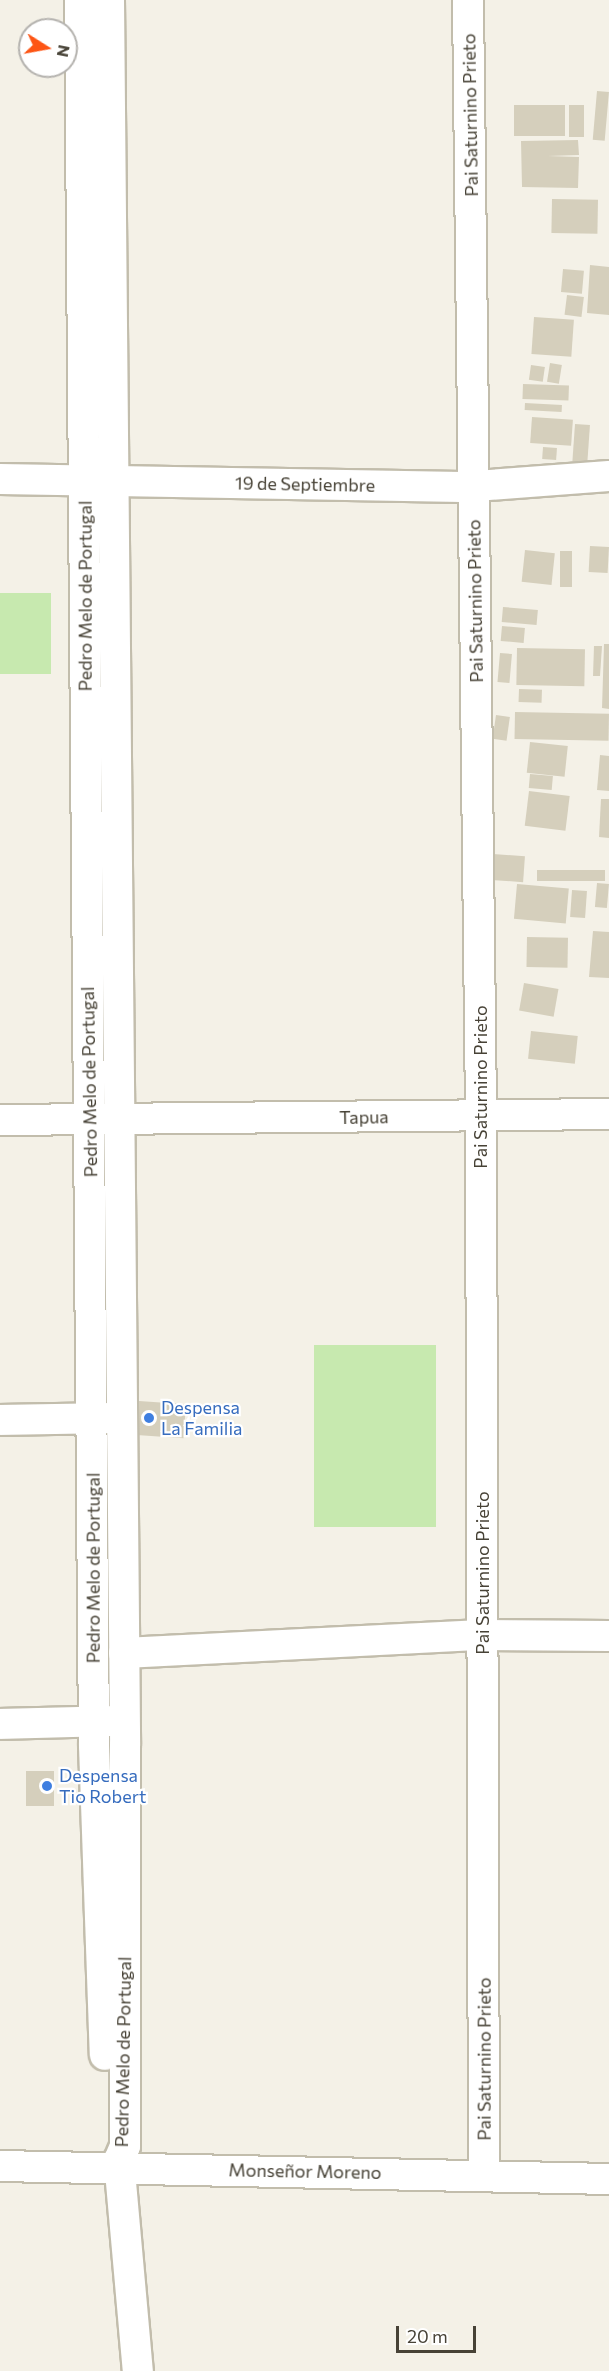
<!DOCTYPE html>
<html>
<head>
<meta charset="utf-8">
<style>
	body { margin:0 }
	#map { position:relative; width:609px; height:2371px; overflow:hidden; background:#f4f1e7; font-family:Commissioner,sans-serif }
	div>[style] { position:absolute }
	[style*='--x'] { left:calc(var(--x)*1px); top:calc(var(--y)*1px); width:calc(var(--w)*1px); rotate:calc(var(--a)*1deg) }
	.green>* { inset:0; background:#c7e9af; transform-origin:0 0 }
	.building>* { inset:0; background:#d5cfbc; transform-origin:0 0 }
	.roads { filter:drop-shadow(2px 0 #c2bdac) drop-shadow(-2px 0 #c2bdac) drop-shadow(0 2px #c2bdac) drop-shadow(0 -2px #c2bdac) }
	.minor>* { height:30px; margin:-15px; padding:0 15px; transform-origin:15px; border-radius:15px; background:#fff }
	.dots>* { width:16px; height:16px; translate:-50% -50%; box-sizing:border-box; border:3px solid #fff; border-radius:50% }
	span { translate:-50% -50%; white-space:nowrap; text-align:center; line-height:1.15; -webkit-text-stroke:4.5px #fff; paint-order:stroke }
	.street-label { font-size:18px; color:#474236 }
	.shop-label { font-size:18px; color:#366cbe }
	.left { translate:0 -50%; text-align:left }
	.north { position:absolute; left:18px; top:18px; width:60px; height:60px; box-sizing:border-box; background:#fff; border:2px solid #b5b3af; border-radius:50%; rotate:101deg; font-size:16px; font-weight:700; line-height:24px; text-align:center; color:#474236 }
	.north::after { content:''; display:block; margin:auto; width:21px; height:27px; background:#fd5514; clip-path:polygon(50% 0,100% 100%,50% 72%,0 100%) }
	.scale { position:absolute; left:396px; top:2326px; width:80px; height:27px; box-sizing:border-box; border:3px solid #474236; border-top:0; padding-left:8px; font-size:18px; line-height:21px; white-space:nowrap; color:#474236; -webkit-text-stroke:4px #fff; paint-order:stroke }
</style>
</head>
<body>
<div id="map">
	<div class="green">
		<i style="left:0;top:593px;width:51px;height:81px"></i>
		<i style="left:314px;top:1345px;width:122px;height:182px"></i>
	</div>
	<div class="building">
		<i style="left:597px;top:91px;width:12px;height:49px;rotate:5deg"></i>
		<i style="left:514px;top:105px;width:51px;height:31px"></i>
		<i style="left:569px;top:105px;width:15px;height:32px"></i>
		<i style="clip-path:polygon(578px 140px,579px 155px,548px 156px,579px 157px,578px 188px,522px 187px,521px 141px)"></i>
		<i style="left:552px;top:199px;width:46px;height:34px;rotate:1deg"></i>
		<i style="clip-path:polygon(590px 265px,609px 267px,609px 315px,587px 313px)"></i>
		<i style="left:563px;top:269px;width:21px;height:23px;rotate:5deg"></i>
		<i style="left:567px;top:295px;width:17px;height:20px;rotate:7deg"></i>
		<i style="left:534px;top:317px;width:40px;height:37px;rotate:4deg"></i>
		<i style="left:550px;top:363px;width:12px;height:19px;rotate:9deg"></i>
		<i style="left:531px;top:365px;width:14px;height:15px;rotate:8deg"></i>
		<i style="left:523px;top:384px;width:46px;height:15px;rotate:2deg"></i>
		<i style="left:525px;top:403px;width:37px;height:7px;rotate:3deg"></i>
		<i style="left:532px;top:417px;width:41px;height:26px;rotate:4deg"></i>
		<i style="left:575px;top:424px;width:15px;height:37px;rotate:4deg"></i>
		<i style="left:543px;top:447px;width:14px;height:12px;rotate:4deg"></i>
		<i style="left:590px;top:546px;width:19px;height:26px;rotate:3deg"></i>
		<i style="left:525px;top:550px;width:30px;height:32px;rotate:6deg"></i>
		<i style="left:560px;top:551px;width:12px;height:36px"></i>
		<i style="left:503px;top:607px;width:35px;height:15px;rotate:5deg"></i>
		<i style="left:502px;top:626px;width:23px;height:15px;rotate:5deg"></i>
		<i style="clip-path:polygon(604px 644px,609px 644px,609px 709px,602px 708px)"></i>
		<i style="clip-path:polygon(594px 646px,602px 646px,600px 676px,593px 676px)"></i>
		<i style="left:517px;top:648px;width:68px;height:37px;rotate:1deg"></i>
		<i style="left:500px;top:653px;width:12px;height:29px;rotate:5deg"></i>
		<i style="left:519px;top:689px;width:23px;height:13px;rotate:2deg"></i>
		<i style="left:515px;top:712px;width:94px;height:27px;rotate:1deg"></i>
		<i style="left:496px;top:715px;width:14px;height:24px;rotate:8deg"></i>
		<i style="left:530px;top:742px;width:38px;height:31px;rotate:6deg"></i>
		<i style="clip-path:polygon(600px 755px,609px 756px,609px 791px,597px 790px)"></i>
		<i style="left:530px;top:774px;width:23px;height:14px;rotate:5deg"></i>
		<i style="left:529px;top:791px;width:41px;height:35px;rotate:7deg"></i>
		<i style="clip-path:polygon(601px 799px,609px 799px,609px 838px,599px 837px)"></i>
		<i style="left:493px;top:854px;width:32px;height:26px;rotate:4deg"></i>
		<i style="left:537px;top:870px;width:68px;height:11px"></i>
		<i style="left:597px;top:883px;width:12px;height:24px;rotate:5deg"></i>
		<i style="left:517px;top:884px;width:52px;height:35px;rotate:5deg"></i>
		<i style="left:572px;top:890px;width:15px;height:27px;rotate:4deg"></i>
		<i style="clip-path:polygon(593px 931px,609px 932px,609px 978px,589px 977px)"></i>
		<i style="left:527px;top:937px;width:41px;height:30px;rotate:1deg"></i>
		<i style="left:524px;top:983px;width:35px;height:28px;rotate:10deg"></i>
		<i style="left:531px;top:1031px;width:47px;height:28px;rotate:6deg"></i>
		<i style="left:139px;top:1401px;width:47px;height:34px;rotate:4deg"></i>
		<i style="left:26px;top:1771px;width:28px;height:35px"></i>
	</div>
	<div class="roads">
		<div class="minor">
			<i style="--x:80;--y:0;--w:1746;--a:89.54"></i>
			<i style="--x:94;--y:1746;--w:309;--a:88"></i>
			<i style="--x:109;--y:0;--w:1745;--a:89.47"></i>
			<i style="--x:125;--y:1745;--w:401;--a:90"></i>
			<i style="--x:125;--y:2146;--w:15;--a:113"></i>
			<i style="--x:119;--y:2160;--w:212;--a:84.9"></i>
			<i style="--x:468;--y:0;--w:1115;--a:89.33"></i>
			<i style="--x:481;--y:1115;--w:1058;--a:89.84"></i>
			<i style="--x:0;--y:479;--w:462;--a:1"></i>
			<i style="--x:462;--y:487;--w:147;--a:-4.3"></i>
			<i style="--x:0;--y:1120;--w:609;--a:-0.56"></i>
			<i style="--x:0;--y:1420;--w:111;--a:-1"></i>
			<i style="--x:124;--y:1653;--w:358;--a:-2.9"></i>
			<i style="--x:482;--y:1635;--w:127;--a:0.5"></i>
			<i style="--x:0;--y:1724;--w:114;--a:-1.5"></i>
			<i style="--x:0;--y:2166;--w:609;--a:1.22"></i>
		</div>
	</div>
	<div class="dots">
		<i style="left:149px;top:1418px;background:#3f7fe0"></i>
		<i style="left:47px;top:1786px;background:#3f7fe0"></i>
	</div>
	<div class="street-label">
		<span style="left:470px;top:115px;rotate:-91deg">Pai Saturnino Prieto</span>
		<span style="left:305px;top:484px;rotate:1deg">19 de Septiembre</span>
		<span style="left:85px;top:596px;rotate:-90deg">Pedro Melo de Portugal</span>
		<span style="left:475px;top:601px;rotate:-91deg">Pai Saturnino Prieto</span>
		<span style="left:89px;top:1082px;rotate:-91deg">Pedro Melo de Portugal</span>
		<span style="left:480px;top:1087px;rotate:-90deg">Pai Saturnino Prieto</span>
		<span style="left:364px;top:1117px;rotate:-1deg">Tapua</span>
		<span style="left:93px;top:1568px;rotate:-90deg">Pedro Melo de Portugal</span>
		<span style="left:482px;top:1573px;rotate:-90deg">Pai Saturnino Prieto</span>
		<span style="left:123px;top:2052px;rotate:-89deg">Pedro Melo de Portugal</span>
		<span style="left:484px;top:2059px;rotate:-90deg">Pai Saturnino Prieto</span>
		<span style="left:305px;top:2171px;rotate:1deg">Monseñor Moreno</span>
	</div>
	<div class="shop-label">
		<span class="left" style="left:161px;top:1418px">Despensa<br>La Familia</span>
		<span class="left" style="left:59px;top:1786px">Despensa<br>Tio Robert</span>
	</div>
	<div class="north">N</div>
	<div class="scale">20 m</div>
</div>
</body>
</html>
